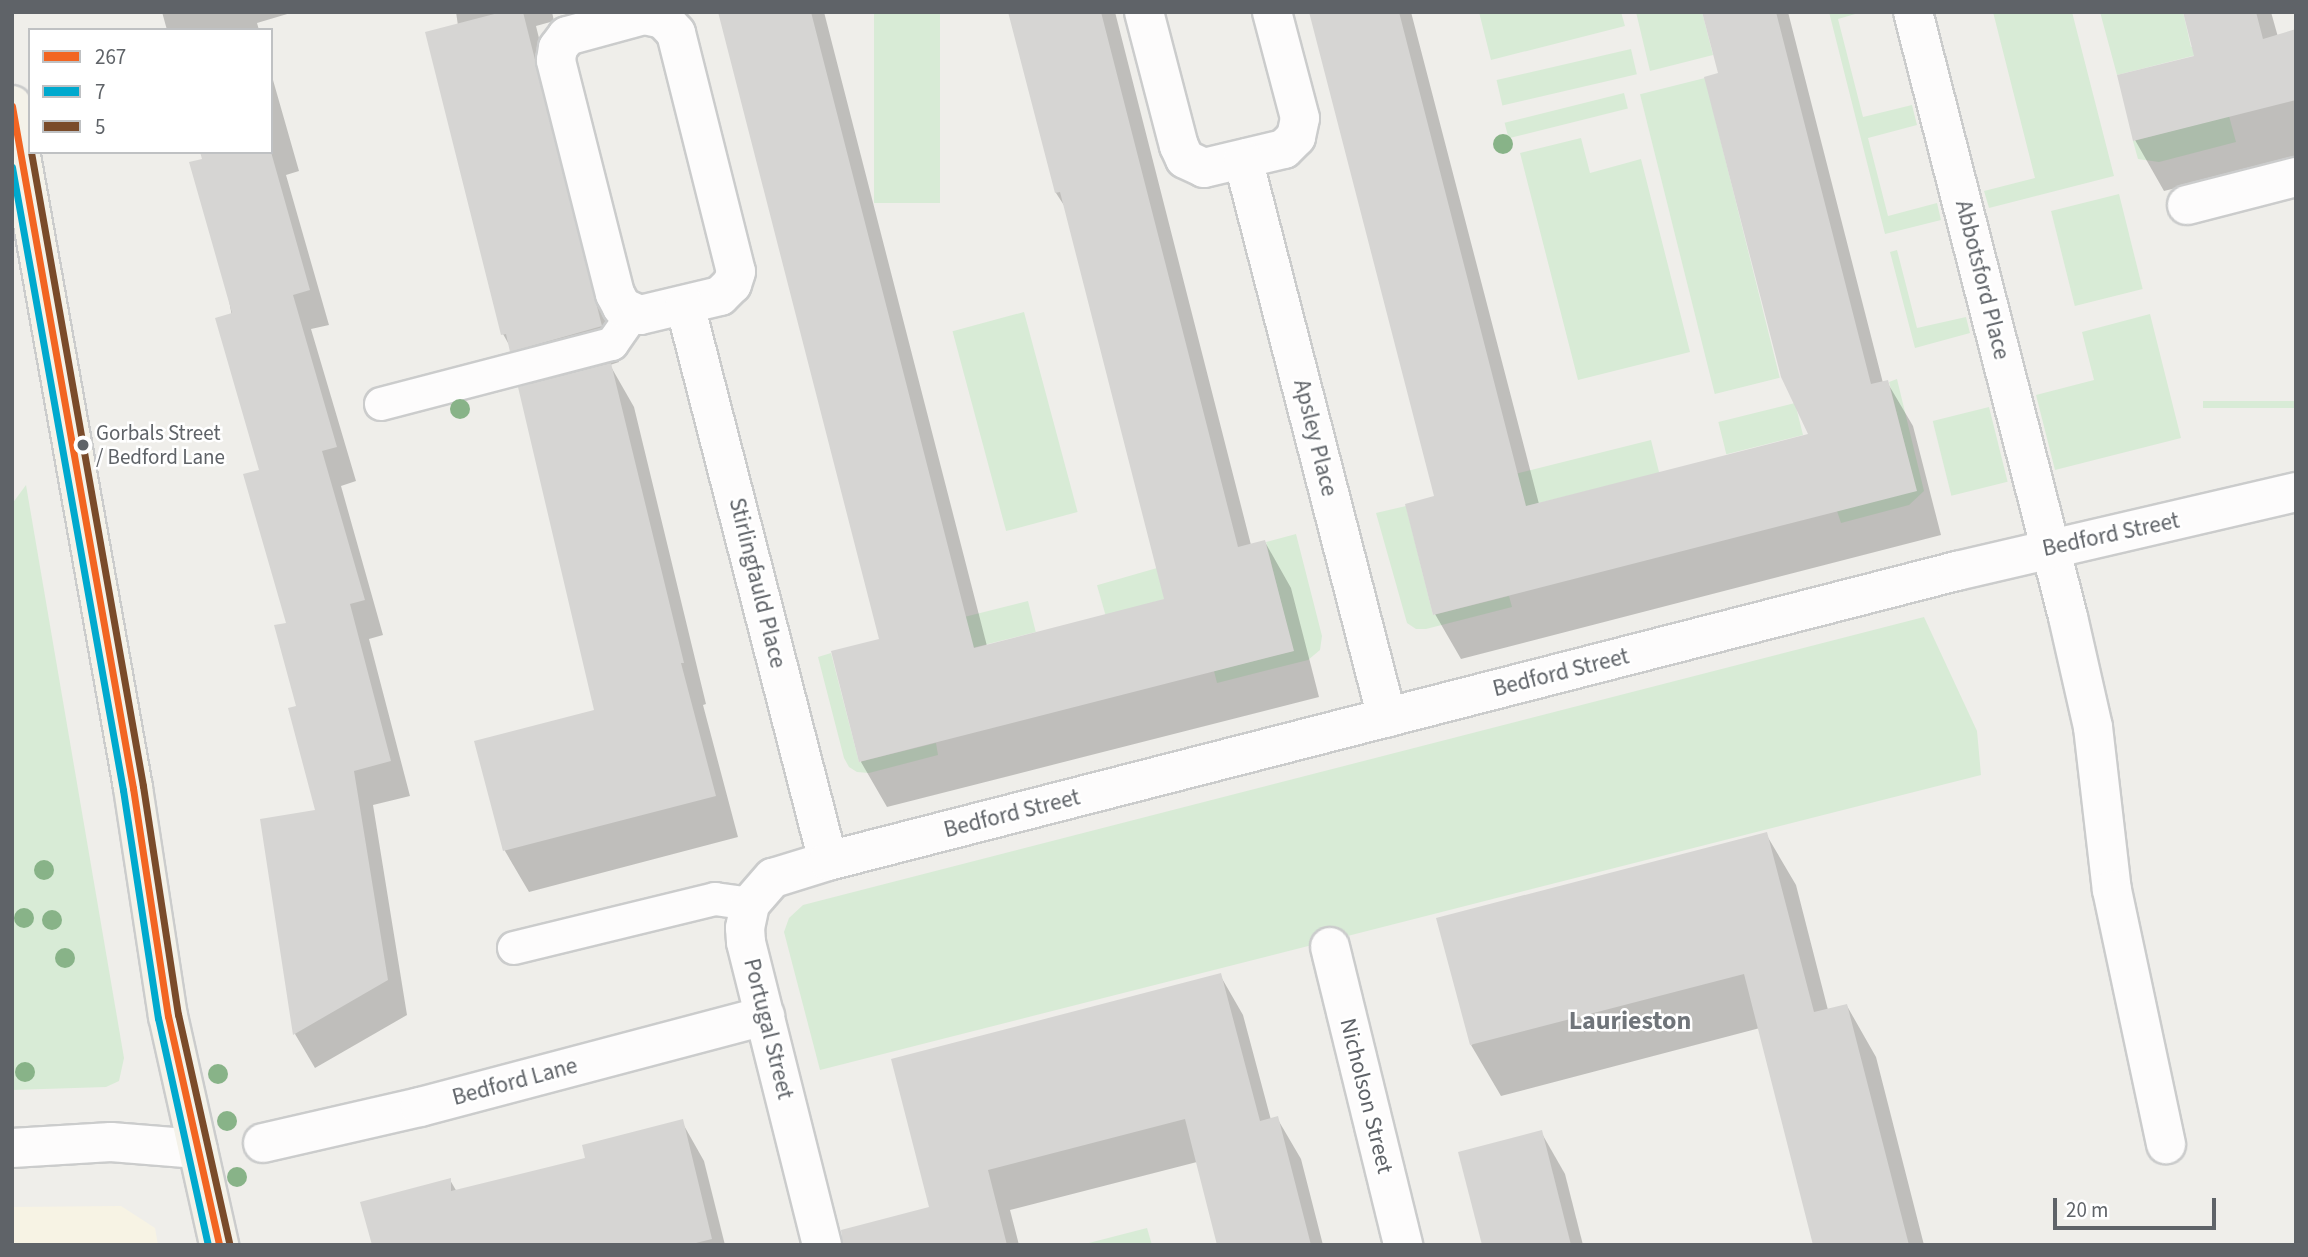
<!DOCTYPE html>
<html>
<head>
<meta charset="utf-8">
<style>
	body { margin:0 }
	#map { position:relative; width:2308px; height:1257px; overflow:hidden; background:#efeeea; font-family:"Source Sans 3",sans-serif }
	div>[style] { position:absolute }
	[style*='--x'] { left:calc(var(--x)*1px); top:calc(var(--y)*1px); width:calc(var(--w)*1px); rotate:calc(var(--a)*1deg) }
	.commercial>* { inset:0; background:#f7f3e4 }
	.green>* { inset:0; background:#d8ebd6; transform-origin:0 0 }
	.shadow>* { inset:0; background:#0003 }
	.building>* { inset:0; background:#d6d5d3 }
	.roads { filter:drop-shadow(2px 0 #cbcccc) drop-shadow(-2px 0 #cbcccc) drop-shadow(0 2px #cbcccc) drop-shadow(0 -2px #cbcccc) }
	.service>* { height:32px; margin:-16px; padding:0 16px; transform-origin:16px; border-radius:16px; background:#fdfcfc }
	.pedestrian>* { height:38px; margin:-19px; padding:0 19px; transform-origin:19px; border-radius:19px; background:#fdfcfc }
	.minor>* { height:38px; margin:-19px; padding:0 19px; transform-origin:19px; border-radius:19px; background:#fdfcfc }
	.primary>* { height:38px; margin:-19px; padding:0 19px; transform-origin:19px; border-radius:19px; background:#f4f2e9 }
	.bus-1>* { height:7px; margin:-3.5px; padding:0 3.5px; transform-origin:3.5px; border-radius:3.5px; background:#f26522 }
	.bus-2>* { height:7px; margin:-3.5px; padding:0 3.5px; transform-origin:3.5px; border-radius:3.5px; background:#00a9ce }
	.bus-3>* { height:7px; margin:-3.5px; padding:0 3.5px; transform-origin:3.5px; border-radius:3.5px; background:#7a4b2a }
	.trees>* { width:20px; height:20px; margin:-10px; border-radius:50%; background:#88b388 }
	.dots>* { width:19px; height:19px; translate:-50% -50%; box-sizing:border-box; border:4px solid #fff; border-radius:50% }
	span { translate:-50% -50%; white-space:nowrap; text-align:center; line-height:1.15; -webkit-text-stroke:5px #fff; paint-order:stroke }
	.bus-label { font-size:21px; color:#5f6368 }
	.left { translate:0 -50%; text-align:left }
	.street-label { font-size:23px; color:#5f6368 }
	.quarter-label { font-size:26px; color:#70757a; font-weight:700 }
	.frame { position:absolute; inset:0; border:14px solid #5f6368; pointer-events:none }
	.legend { position:absolute; left:28px; top:28px; width:245px; height:126px; box-sizing:border-box; background:#fff; border:2px solid #bfc1c3; margin:0; padding:9px 12px; list-style:none; font-size:21px; color:#5f6368 }
	.legend li { display:flex; align-items:center; gap:14px; height:35px }
	.legend b { width:35px; border:2px solid #bfc1c3 }
	.scale { position:absolute; left:2053px; top:1198px; width:163px; height:32px; box-sizing:border-box; border:4px solid #5f6368; border-top:0; padding-left:9px; font-size:21px; line-height:24px; white-space:nowrap; color:#5f6368; -webkit-text-stroke:5px #fff; paint-order:stroke }
</style>
</head>
<body>
<div id="map">
	<div class="commercial">
		<i style="clip-path:polygon(121px 1206px,155px 1228px,158px 1245px,12px 1245px,12px 1207px)"></i>
	</div>
	<div class="green">
		<i style="left:874px;top:12px;width:66px;height:191px"></i>
		<i style="clip-path:polygon(1479px 12px,1621px 12px,1625px 26px,1491px 60px)"></i>
		<i style="clip-path:polygon(1636px 12px,1702px 12px,1713px 55px,1650px 71px)"></i>
		<i style="clip-path:polygon(1829px 12px,1862px 12px,1838px 19px,1863px 117px,1912px 105px,1917px 125px,1868px 138px,1888px 216px,1937px 203px,1941px 220px,1885px 234px)"></i>
		<i style="clip-path:polygon(1993px 12px,2072px 12px,2114px 176px,1989px 208px,1984px 191px,2035px 178px)"></i>
		<i style="clip-path:polygon(2100px 12px,2183px 12px,2191px 47px,2210px 42px,2212px 51px,2117px 75px)"></i>
		<i style="left:1631px;top:49px;width:26px;height:138px;rotate:77deg"></i>
		<i style="left:1705px;top:78px;width:309px;height:67px;rotate:76deg"></i>
		<i style="left:1624px;top:93px;width:16px;height:123px;rotate:76deg"></i>
		<i style="clip-path:polygon(2229px 116px,2236px 142px,2159px 162px,2138px 159px,2133px 141px)"></i>
		<i style="clip-path:polygon(1581px 138px,1590px 173px,1641px 159px,1690px 352px,1578px 380px,1520px 153px)"></i>
		<i style="left:2119px;top:194px;width:98px;height:70px;rotate:76deg"></i>
		<i style="clip-path:polygon(1897px 250px,1917px 328px,1966px 317px,1970px 333px,1915px 348px,1890px 252px)"></i>
		<i style="left:1024px;top:312px;width:207px;height:74px;rotate:75deg"></i>
		<i style="clip-path:polygon(2150px 314px,2181px 438px,2055px 470px,2036px 395px,2094px 380px,2082px 332px)"></i>
		<i style="clip-path:polygon(1897px 379px,1924px 491px,1909px 505px,1841px 523px,1837px 511px,1916px 490px,1889px 382px)"></i>
		<i style="left:2296px;top:401px;width:7px;height:93px;rotate:90deg"></i>
		<i style="left:1795px;top:403px;width:33px;height:79px;rotate:76deg"></i>
		<i style="left:1989px;top:407px;width:77px;height:58px;rotate:76deg"></i>
		<i style="left:1651px;top:440px;width:34px;height:159px;rotate:76deg"></i>
		<i style="clip-path:polygon(26px 485px,124px 1058px,119px 1081px,106px 1087px,12px 1090px,12px 504px)"></i>
		<i style="clip-path:polygon(1406px 506px,1433px 615px,1509px 596px,1512px 607px,1426px 629px,1416px 629px,1407px 623px,1376px 513px)"></i>
		<i style="clip-path:polygon(1296px 534px,1322px 636px,1320px 650px,1308px 660px,1217px 683px,1214px 671px,1293px 651px,1266px 542px)"></i>
		<i style="left:1171px;top:564px;width:32px;height:77px;rotate:74deg"></i>
		<i style="left:1028px;top:601px;width:32px;height:77px;rotate:76deg"></i>
		<i style="clip-path:polygon(1924px 617px,1977px 731px,1981px 775px,820px 1070px,784px 932px,789px 918px,803px 905px)"></i>
		<i style="clip-path:polygon(831px 653px,859px 762px,936px 743px,938px 755px,869px 773px,857px 772px,849px 767px,844px 758px,818px 657px)"></i>
		<i style="clip-path:polygon(1147px 1228px,1152px 1245px,1081px 1245px)"></i>
	</div>
	<div class="shadow">
		<i style="clip-path:polygon(162px 12px,294px 12px,257px 23px,259px 30px,167px 30px)"></i>
		<i style="clip-path:polygon(456px 12px,552px 12px,554px 21px,536px 26px,619px 362px,610px 365px,634px 407px,706px 704px,703px 705px,738px 837px,529px 892px,505px 851px,476px 742px,596px 711px,532px 386px,503px 334px)"></i>
		<i style="clip-path:polygon(720px 12px,824px 12px,987px 646px,1166px 600px,1067px 210px,1056px 193px,1010px 12px,1115px 12px,1251px 545px,1265px 542px,1291px 588px,1319px 697px,887px 807px,861px 762px,881px 640px)"></i>
		<i style="clip-path:polygon(1312px 12px,1411px 12px,1539px 504px,1811px 435px,1704px 12px,1788px 12px,1883px 383px,1887px 382px,1913px 426px,1941px 535px,1461px 659px,1435px 614px,1436px 498px)"></i>
		<i style="clip-path:polygon(2184px 12px,2271px 12px,2278px 37px,2296px 32px,2296px 158px,2164px 191px,2135px 140px,2196px 57px)"></i>
		<i style="clip-path:polygon(271px 73px,299px 171px,286px 175px,329px 325px,311px 329px,356px 481px,341px 486px,383px 635px,369px 639px,410px 796px,373px 805px,407px 1015px,315px 1068px,295px 1034px,262px 821px,317px 811px,298px 707px,288px 624px,202px 152px,271px 152px)"></i>
		<i style="clip-path:polygon(1766px 834px,1796px 885px,1828px 1010px,1847px 1006px,1876px 1057px,1924px 1245px,1815px 1245px,1760px 1028px,1501px 1096px,1471px 1045px)"></i>
		<i style="clip-path:polygon(1220px 975px,1243px 1015px,1271px 1120px,1277px 1118px,1301px 1159px,1323px 1245px,1219px 1245px,1197px 1162px,1010px 1210px,1019px 1245px,915px 1245px,931px 1208px)"></i>
		<i style="clip-path:polygon(682px 1122px,704px 1161px,725px 1245px,373px 1245px,450px 1180px,457px 1192px,587px 1160px)"></i>
		<i style="clip-path:polygon(1541px 1132px,1565px 1174px,1583px 1245px,1483px 1245px)"></i>
	</div>
	<div class="building">
		<i style="clip-path:polygon(502px 12px,523px 12px,602px 326px,510px 352px,506px 334px,501px 335px,425px 32px)"></i>
		<i style="clip-path:polygon(718px 12px,811px 12px,974px 648px,1164px 599px,1060px 192px,1055px 193px,1008px 12px,1101px 12px,1238px 547px,1265px 540px,1294px 651px,859px 762px,831px 651px,879px 639px)"></i>
		<i style="clip-path:polygon(1309px 12px,1399px 12px,1526px 506px,1808px 434px,1781px 377px,1704px 77px,1718px 73px,1702px 12px,1776px 12px,1871px 384px,1888px 380px,1917px 491px,1433px 615px,1405px 504px,1434px 496px)"></i>
		<i style="clip-path:polygon(2183px 12px,2256px 12px,2263px 39px,2296px 29px,2296px 100px,2133px 141px,2117px 75px,2194px 56px)"></i>
		<i style="clip-path:polygon(200px 152px,271px 152px,310px 290px,293px 295px,337px 447px,322px 451px,365px 600px,350px 604px,391px 761px,354px 771px,388px 980px,293px 1035px,260px 819px,315px 810px,288px 708px,296px 706px,274px 625px,286px 623px,243px 474px,259px 470px,215px 318px,232px 313px,189px 162px,202px 159px)"></i>
		<i style="clip-path:polygon(611px 363px,684px 663px,681px 663px,716px 796px,503px 851px,474px 741px,594px 710px,518px 387px)"></i>
		<i style="clip-path:polygon(1767px 832px,1814px 1012px,1847px 1004px,1909px 1245px,1813px 1245px,1744px 974px,1470px 1045px,1436px 918px)"></i>
		<i style="clip-path:polygon(1221px 973px,1260px 1121px,1278px 1116px,1311px 1245px,1217px 1245px,1185px 1119px,988px 1170px,1007px 1245px,843px 1245px,841px 1230px,929px 1207px,891px 1059px)"></i>
		<i style="clip-path:polygon(683px 1119px,712px 1239px,688px 1245px,372px 1245px,360px 1202px,451px 1178px,451px 1191px,585px 1158px,582px 1145px)"></i>
		<i style="clip-path:polygon(1542px 1130px,1571px 1245px,1482px 1245px,1458px 1152px)"></i>
	</div>
	<div class="roads">
		<div class="service">
			<i style="--x:381;--y:404;--w:239;--a:-14.6"></i>
			<i style="--x:612;--y:344;--w:37;--a:-55"></i>
			<i style="--x:514;--y:948;--w:207;--a:-13.7"></i>
			<i style="--x:715;--y:899;--w:35;--a:8"></i>
		</div>
		<div class="pedestrian">
			<i style="--x:263;--y:1143;--w:161;--a:-12.9"></i>
			<i style="--x:420;--y:1107;--w:357;--a:-14.8"></i>
		</div>
		<div class="minor">
			<i style="--x:1144;--y:12;--w:138;--a:75.4"></i>
			<i style="--x:1179;--y:146;--w:14;--a:65"></i>
			<i style="--x:1185;--y:159;--w:21;--a:25"></i>
			<i style="--x:1204;--y:168;--w:82;--a:-13.4"></i>
			<i style="--x:1284;--y:149;--w:17;--a:-45"></i>
			<i style="--x:1296;--y:137;--w:19;--a:-78"></i>
			<i style="--x:1300;--y:118;--w:110;--a:-104.8"></i>
			<i style="--x:1913;--y:12;--w:625;--a:75.63"></i>
			<i style="--x:2068;--y:617;--w:113;--a:77.2"></i>
			<i style="--x:2093;--y:727;--w:164;--a:83.4"></i>
			<i style="--x:2112;--y:890;--w:260;--a:78"></i>
			<i style="--x:644;--y:15;--w:19;--a:12"></i>
			<i style="--x:663;--y:19;--w:19;--a:47"></i>
			<i style="--x:676;--y:33;--w:246;--a:75.9"></i>
			<i style="--x:736;--y:272;--w:13;--a:108"></i>
			<i style="--x:732;--y:284;--w:17;--a:135"></i>
			<i style="--x:720;--y:296;--w:82;--a:166.6"></i>
			<i style="--x:640;--y:315;--w:20;--a:-156"></i>
			<i style="--x:622;--y:307;--w:15;--a:-118"></i>
			<i style="--x:615;--y:294;--w:241;--a:-104.2"></i>
			<i style="--x:556;--y:60;--w:12;--a:-81"></i>
			<i style="--x:558;--y:48;--w:15;--a:-53"></i>
			<i style="--x:567;--y:36;--w:80;--a:-15.3"></i>
			<i style="--x:1243;--y:159;--w:577;--a:75.55"></i>
			<i style="--x:2187;--y:205;--w:113;--a:-14.4"></i>
			<i style="--x:685;--y:305;--w:574;--a:75.58"></i>
			<i style="--x:1330;--y:947;--w:307;--a:76.2"></i>
			<i style="--x:12;--y:1148;--w:99;--a:-3.5"></i>
			<i style="--x:111;--y:1142;--w:87;--a:4.6"></i>
			<i style="--x:822;--y:1245;--w:312;--a:-104.1"></i>
			<i style="--x:746;--y:942;--w:14;--a:-94"></i>
			<i style="--x:745;--y:928;--w:25;--a:-78"></i>
			<i style="--x:750;--y:904;--w:35;--a:-49"></i>
			<i style="--x:773;--y:878;--w:58;--a:-17.2"></i>
			<i style="--x:828;--y:861;--w:1166;--a:-14.41"></i>
			<i style="--x:1957;--y:571;--w:348;--a:-13.1"></i>
		</div>
		<div class="primary">
			<i style="--x:12;--y:105;--w:694;--a:79.95"></i>
			<i style="--x:133;--y:788;--w:231;--a:81.3"></i>
			<i style="--x:168;--y:1016;--w:235;--a:77.4"></i>
		</div>
	</div>
	<div class="bus-1">
		<i style="--x:12;--y:106;--w:693;--a:79.94"></i>
		<i style="--x:133;--y:788;--w:231;--a:81.3"></i>
		<i style="--x:168;--y:1016;--w:235;--a:77.4"></i>
	</div>
	<div class="bus-2">
		<i style="--x:12;--y:167;--w:633;--a:79.9"></i>
		<i style="--x:123;--y:790;--w:231;--a:81.3"></i>
		<i style="--x:158;--y:1018;--w:232;--a:77.6"></i>
	</div>
	<div class="bus-3">
		<i style="--x:31;--y:152;--w:644;--a:79.98"></i>
		<i style="--x:143;--y:786;--w:231;--a:81.3"></i>
		<i style="--x:178;--y:1014;--w:235;--a:77.4"></i>
	</div>
	<div class="trees">
		<i style="left:1503px;top:144px"></i>
		<i style="left:460px;top:409px"></i>
		<i style="left:44px;top:870px"></i>
		<i style="left:24px;top:918px"></i>
		<i style="left:52px;top:920px"></i>
		<i style="left:65px;top:958px"></i>
		<i style="left:25px;top:1072px"></i>
		<i style="left:218px;top:1074px"></i>
		<i style="left:227px;top:1121px"></i>
		<i style="left:237px;top:1177px"></i>
	</div>
	<div class="dots">
		<i style="left:83px;top:445px;background:#5f6368"></i>
	</div>
	<div class="bus-label">
		<span class="left" style="left:96px;top:445px">Gorbals Street<br>/ Bedford Lane</span>
	</div>
	<div class="street-label">
		<span style="left:1982px;top:280px;rotate:76deg">Abbotsford Place</span>
		<span style="left:1315px;top:438px;rotate:76deg">Apsley Place</span>
		<span style="left:2111px;top:535px;rotate:-12deg">Bedford Street</span>
		<span style="left:757px;top:583px;rotate:76deg">Stirlingfauld Place</span>
		<span style="left:1561px;top:673px;rotate:-14deg">Bedford Street</span>
		<span style="left:1012px;top:814px;rotate:-14deg">Bedford Street</span>
		<span style="left:768px;top:1029px;rotate:76deg">Portugal Street</span>
		<span style="left:515px;top:1082px;rotate:-15deg">Bedford Lane</span>
		<span style="left:1366px;top:1096px;rotate:76deg">Nicholson Street</span>
	</div>
	<div class="quarter-label">
		<span style="left:1630px;top:1021px">Laurieston</span>
	</div>
	<div class="frame"></div>
	<ul class="legend">
	<li><b style="height:9px;background:#f26522"></b>267</li>
	<li><b style="height:9px;background:#00a9ce"></b>7</li>
	<li><b style="height:9px;background:#7a4b2a"></b>5</li>
	</ul>
	<div class="scale">20 m</div>
</div>
</body>
</html>
